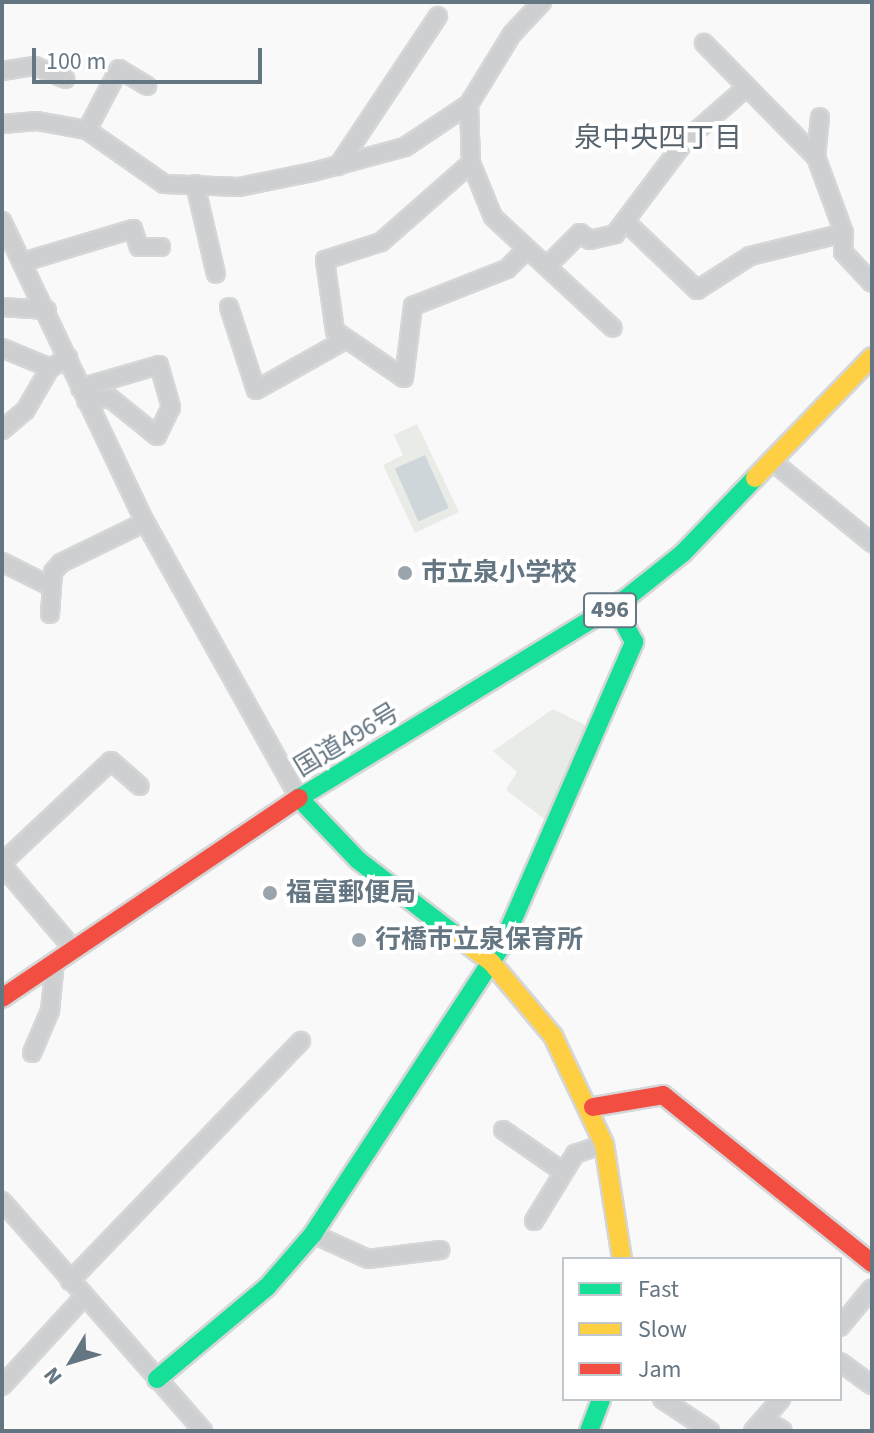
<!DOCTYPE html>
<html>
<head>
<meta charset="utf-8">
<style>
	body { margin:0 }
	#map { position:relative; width:874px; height:1433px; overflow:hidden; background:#f9f9f9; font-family:"Source Sans 3","Noto Sans JP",sans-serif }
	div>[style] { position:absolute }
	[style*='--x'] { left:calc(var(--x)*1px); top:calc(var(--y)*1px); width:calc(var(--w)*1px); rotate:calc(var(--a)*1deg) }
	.green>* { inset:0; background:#e8ebe6 }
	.water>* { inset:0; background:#ced6d9; transform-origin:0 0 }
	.roads { filter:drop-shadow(2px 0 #d5d6d7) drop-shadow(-2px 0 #d5d6d7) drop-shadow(0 2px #d5d6d7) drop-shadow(0 -2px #d5d6d7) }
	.street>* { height:16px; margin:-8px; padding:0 8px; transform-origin:8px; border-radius:8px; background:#cecfd0 }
	.fast>* { height:18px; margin:-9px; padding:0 9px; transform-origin:9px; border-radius:9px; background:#16e098 }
	.slow>* { height:18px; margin:-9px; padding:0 9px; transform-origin:9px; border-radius:9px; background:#ffcf43 }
	.jam>* { height:18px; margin:-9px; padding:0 9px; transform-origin:9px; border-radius:9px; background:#f24e42 }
	.dots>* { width:22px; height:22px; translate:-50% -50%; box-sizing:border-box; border:4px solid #fff; border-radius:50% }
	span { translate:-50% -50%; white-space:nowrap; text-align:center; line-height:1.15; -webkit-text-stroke:8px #fff; paint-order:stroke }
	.shield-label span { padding:2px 6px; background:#fff; border:2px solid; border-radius:6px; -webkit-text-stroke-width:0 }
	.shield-label { font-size:24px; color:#657683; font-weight:700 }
	.poi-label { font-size:26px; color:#657683; font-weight:700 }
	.left { translate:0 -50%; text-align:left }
	.street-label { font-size:26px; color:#657683 }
	.neighbourhood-label { font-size:28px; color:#57646e }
	.frame { position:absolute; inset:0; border:4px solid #657683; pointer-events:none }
	.legend { position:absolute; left:562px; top:1257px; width:280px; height:144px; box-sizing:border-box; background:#fff; border:2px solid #c1c8cd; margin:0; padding:10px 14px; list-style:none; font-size:24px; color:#657683 }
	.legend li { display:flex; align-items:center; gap:16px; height:40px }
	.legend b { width:40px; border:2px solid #c1c8cd }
	.north { position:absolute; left:32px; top:1321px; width:80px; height:80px; -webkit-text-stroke:6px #fff; paint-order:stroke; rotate:232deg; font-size:22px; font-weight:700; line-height:32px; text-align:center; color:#657683 }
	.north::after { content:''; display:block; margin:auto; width:28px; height:36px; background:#657683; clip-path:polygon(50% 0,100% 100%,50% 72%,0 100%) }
	.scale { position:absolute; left:32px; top:48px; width:230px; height:36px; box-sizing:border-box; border:4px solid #657683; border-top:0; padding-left:10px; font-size:24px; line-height:28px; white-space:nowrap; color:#657683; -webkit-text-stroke:6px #fff; paint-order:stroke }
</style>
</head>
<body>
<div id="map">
	<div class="green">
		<i style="clip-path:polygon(417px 424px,459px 512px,415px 533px,383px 465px,403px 455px,394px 435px)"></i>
		<i style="clip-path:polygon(553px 709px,587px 726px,546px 820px,506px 790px,517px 772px,493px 751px)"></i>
	</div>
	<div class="water">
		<i style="left:425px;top:455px;width:58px;height:33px;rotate:66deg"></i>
	</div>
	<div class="roads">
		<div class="street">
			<i style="--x:704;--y:43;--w:160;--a:45.5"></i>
			<i style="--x:816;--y:157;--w:81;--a:69.8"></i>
			<i style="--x:844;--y:233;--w:19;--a:93"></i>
			<i style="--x:843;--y:252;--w:42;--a:46.9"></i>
			<i style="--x:2;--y:71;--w:33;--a:-9"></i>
			<i style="--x:35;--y:66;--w:33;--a:23"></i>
			<i style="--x:469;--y:104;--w:59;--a:88.1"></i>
			<i style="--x:471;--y:163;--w:58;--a:67.8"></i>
			<i style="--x:493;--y:217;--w:163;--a:42.8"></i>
			<i style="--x:2;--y:124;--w:35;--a:-5"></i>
			<i style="--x:37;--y:121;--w:51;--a:10.2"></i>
			<i style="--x:87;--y:130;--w:94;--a:35"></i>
			<i style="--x:164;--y:184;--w:75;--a:2.3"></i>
			<i style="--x:239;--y:187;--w:76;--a:-11.5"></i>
			<i style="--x:313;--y:172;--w:95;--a:-15.2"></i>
			<i style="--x:405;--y:147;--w:77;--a:-33.9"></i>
			<i style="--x:469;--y:104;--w:82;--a:-58.4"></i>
			<i style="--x:512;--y:34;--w:44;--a:-46.8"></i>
			<i style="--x:87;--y:130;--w:69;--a:-62.3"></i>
			<i style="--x:119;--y:69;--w:33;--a:31"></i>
			<i style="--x:816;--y:157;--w:40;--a:-84.3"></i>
			<i style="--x:471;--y:163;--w:120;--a:138.7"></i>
			<i style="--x:381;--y:242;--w:59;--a:162.2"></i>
			<i style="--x:325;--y:260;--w:72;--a:82"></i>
			<i style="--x:335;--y:331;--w:83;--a:34.3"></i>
			<i style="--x:404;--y:378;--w:73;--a:-82.9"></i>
			<i style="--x:413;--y:306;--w:101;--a:-21.5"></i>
			<i style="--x:507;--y:269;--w:23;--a:-45"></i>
			<i style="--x:338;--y:166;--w:180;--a:-56.3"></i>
			<i style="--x:195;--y:184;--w:92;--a:76.9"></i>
			<i style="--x:2;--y:221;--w:333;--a:64.6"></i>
			<i style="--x:145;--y:522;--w:316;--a:60.8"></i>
			<i style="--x:627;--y:223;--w:97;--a:43.7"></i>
			<i style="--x:697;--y:290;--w:63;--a:-32.7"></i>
			<i style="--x:750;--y:256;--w:97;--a:-13.7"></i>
			<i style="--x:23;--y:262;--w:115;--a:-16.7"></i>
			<i style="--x:133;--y:229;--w:19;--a:72"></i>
			<i style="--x:139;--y:247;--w:22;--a:0"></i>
			<i style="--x:549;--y:264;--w:44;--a:-45"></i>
			<i style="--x:580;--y:233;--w:12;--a:35"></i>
			<i style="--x:590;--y:240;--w:26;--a:-13"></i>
			<i style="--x:615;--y:234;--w:116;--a:-53"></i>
			<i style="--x:685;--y:141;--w:82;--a:-41.1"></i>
			<i style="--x:2;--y:307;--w:45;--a:3.8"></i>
			<i style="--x:229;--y:307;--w:87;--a:72"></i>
			<i style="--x:256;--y:390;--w:100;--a:-29.4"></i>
			<i style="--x:2;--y:348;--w:52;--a:22.6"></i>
			<i style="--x:80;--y:388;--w:82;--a:-16.2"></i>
			<i style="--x:159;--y:365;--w:44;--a:74.1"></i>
			<i style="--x:171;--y:407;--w:32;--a:116"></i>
			<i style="--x:157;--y:436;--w:60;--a:-141"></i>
			<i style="--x:110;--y:398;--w:24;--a:173"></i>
			<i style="--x:2;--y:430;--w:30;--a:-40"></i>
			<i style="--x:25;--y:411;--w:50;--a:-59.8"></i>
			<i style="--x:50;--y:368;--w:21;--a:-29"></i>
			<i style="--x:773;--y:462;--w:128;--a:39.3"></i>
			<i style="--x:2;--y:562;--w:56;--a:26.6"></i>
			<i style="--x:50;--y:614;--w:42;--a:-85.9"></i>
			<i style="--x:53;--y:572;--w:12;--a:-48"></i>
			<i style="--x:61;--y:563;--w:93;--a:-26"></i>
			<i style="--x:2;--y:863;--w:149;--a:-43.1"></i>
			<i style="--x:111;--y:761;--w:38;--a:41"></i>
			<i style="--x:2;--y:865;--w:111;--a:49.7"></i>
			<i style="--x:32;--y:1053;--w:46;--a:-66.8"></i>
			<i style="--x:50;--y:1011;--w:49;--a:-84.2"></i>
			<i style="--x:503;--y:1130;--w:72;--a:34.8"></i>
			<i style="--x:2;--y:1201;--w:305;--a:48.8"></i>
			<i style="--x:534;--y:1221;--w:79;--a:-58.5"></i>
			<i style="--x:575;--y:1154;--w:31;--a:-19"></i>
			<i style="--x:313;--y:1234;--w:60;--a:24.4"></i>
			<i style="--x:368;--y:1259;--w:73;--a:-7.1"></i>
			<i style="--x:70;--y:1281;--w:333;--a:-46.1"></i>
			<i style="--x:840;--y:1327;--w:50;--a:-50.6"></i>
			<i style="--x:840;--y:1362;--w:39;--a:36"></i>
			<i style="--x:2;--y:1386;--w:118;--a:-47.4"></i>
			<i style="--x:662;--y:1399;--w:58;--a:33.7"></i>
			<i style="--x:764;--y:1419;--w:22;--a:32"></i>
			<i style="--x:753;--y:1431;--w:43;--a:-48.8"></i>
		</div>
		<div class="fast">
			<i style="--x:454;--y:934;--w:121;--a:-142.4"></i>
			<i style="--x:358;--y:860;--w:86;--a:-133.6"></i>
			<i style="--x:299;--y:798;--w:381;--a:-31.4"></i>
			<i style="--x:624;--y:600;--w:75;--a:-38.5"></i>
			<i style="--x:683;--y:553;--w:104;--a:-46.2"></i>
			<i style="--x:157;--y:1379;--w:143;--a:-39.9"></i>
			<i style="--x:267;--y:1287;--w:70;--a:-49"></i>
			<i style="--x:313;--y:1234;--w:343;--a:-56.8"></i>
			<i style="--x:501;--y:947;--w:333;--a:-66.4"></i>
			<i style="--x:634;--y:642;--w:41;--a:-117.8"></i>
			<i style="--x:589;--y:1431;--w:34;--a:-69"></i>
		</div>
		<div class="slow">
			<i style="--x:755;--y:478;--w:168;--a:-46"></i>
			<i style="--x:454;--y:934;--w:46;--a:37.1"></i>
			<i style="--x:491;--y:962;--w:97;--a:50"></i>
			<i style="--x:553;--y:1036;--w:119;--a:64.7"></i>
			<i style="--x:604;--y:1144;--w:116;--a:81.1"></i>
		</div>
		<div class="jam">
			<i style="--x:2;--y:998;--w:358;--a:-34"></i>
			<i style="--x:593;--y:1107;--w:71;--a:-9.7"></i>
			<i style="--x:663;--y:1095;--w:268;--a:38.8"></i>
		</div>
	</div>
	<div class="dots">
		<i style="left:405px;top:573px;background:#99a4ac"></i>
		<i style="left:270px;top:893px;background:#99a4ac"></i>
		<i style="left:359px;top:940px;background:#99a4ac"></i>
	</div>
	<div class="shield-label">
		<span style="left:610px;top:610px">496</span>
	</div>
	<div class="poi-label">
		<span class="left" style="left:421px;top:573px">市立泉小学校</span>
		<span class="left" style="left:286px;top:893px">福富郵便局</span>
		<span class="left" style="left:375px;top:940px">行橋市立泉保育所</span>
	</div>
	<div class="street-label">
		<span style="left:347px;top:740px;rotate:-31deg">国道496号</span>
	</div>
	<div class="neighbourhood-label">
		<span style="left:658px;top:138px">泉中央四丁目</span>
	</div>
	<div class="frame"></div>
	<ul class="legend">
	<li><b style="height:10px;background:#16e098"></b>Fast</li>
	<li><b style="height:10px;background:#ffcf43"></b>Slow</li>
	<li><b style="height:10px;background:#f24e42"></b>Jam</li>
	</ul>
	<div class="north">N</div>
	<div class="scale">100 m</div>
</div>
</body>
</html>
